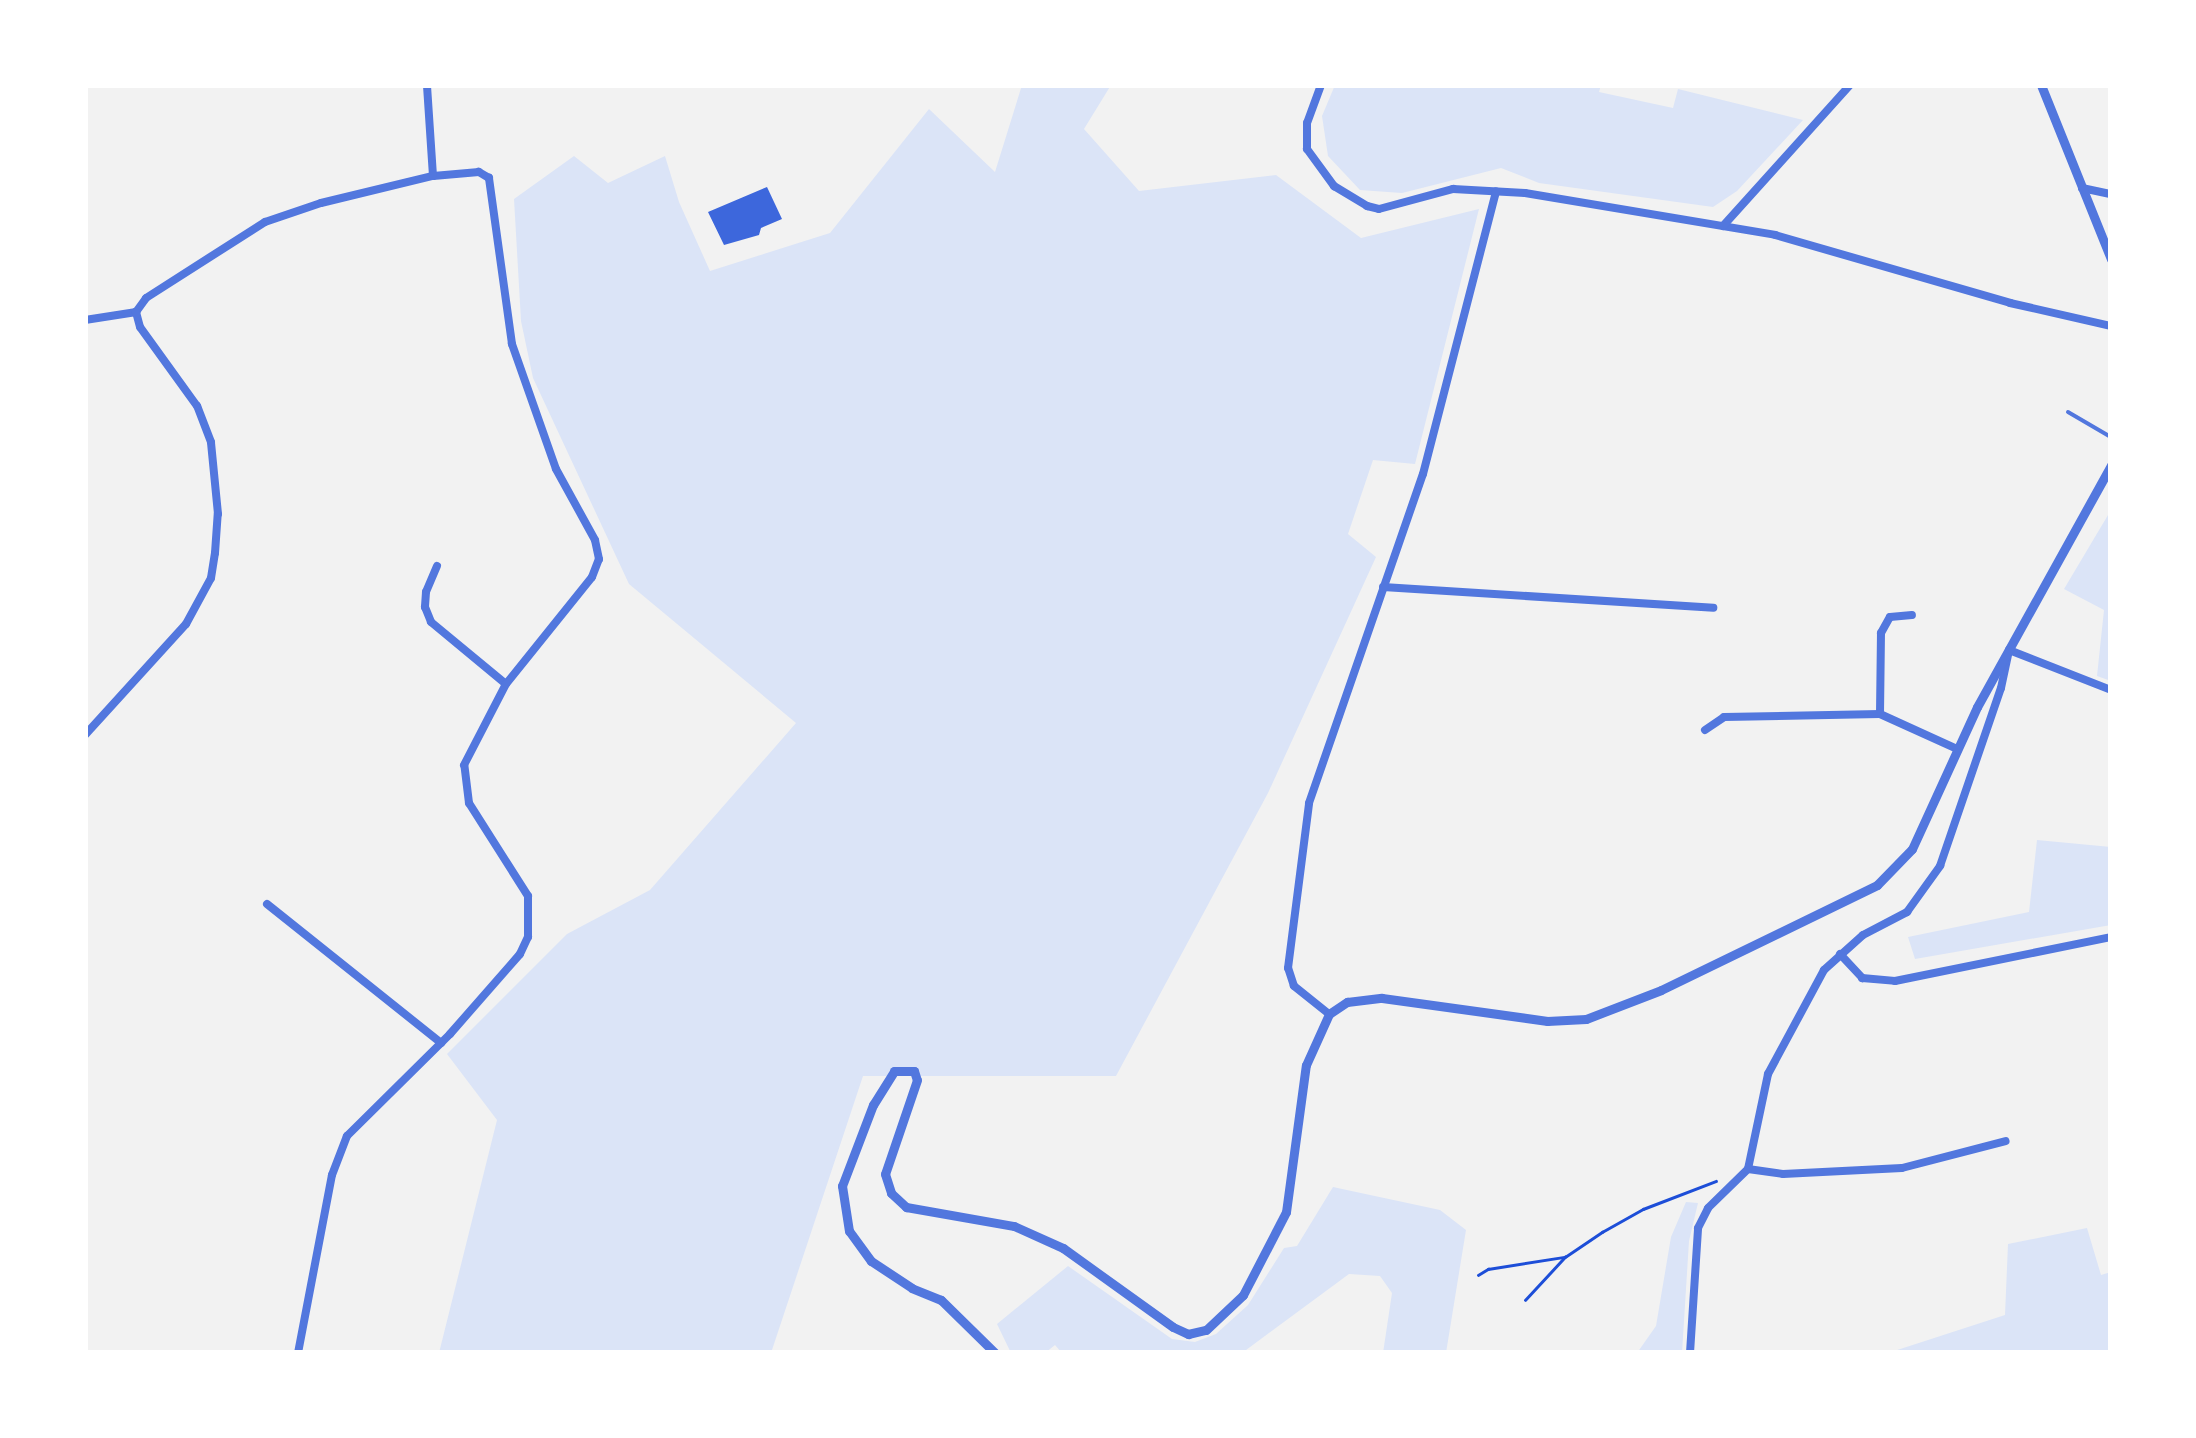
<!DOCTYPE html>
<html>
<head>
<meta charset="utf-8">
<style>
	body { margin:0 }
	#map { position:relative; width:2196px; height:1438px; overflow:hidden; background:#f2f2f2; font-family:"Public Sans",sans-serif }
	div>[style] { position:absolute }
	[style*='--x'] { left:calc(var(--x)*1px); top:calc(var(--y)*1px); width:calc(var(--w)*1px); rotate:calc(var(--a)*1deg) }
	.green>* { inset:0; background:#dbe4f7 }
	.building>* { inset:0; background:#3d67dc }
	.path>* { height:2.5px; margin:-1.25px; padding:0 1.25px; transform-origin:1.25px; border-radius:1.25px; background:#1d4ed8 }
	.service>* { height:4px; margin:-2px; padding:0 2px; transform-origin:2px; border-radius:2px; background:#5277de }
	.minor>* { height:8px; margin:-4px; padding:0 4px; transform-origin:4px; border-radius:4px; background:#5277de }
	.tertiary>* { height:9px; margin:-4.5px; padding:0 4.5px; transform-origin:4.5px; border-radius:4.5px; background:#5277de }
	span { translate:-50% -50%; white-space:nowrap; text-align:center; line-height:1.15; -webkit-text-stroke:8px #fff; paint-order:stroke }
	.frame { position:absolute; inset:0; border:88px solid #fff; pointer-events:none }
</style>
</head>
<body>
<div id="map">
	<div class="green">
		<i style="clip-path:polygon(1022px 85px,1111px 85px,1084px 129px,1139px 191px,1276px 175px,1361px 238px,1479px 209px,1415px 464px,1373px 460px,1348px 534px,1376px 557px,1268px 793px,1116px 1076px,863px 1076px,771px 1353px,439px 1353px,497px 1120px,447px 1054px,567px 934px,650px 890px,796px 723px,629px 584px,533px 378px,521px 321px,514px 199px,574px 156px,608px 183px,665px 156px,679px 202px,710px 271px,830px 233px,929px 109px,995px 172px)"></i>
		<i style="clip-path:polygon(1335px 85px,1601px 85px,1599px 92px,1673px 108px,1678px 89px,1803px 120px,1737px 191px,1713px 207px,1539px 183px,1501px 168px,1402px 193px,1360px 190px,1328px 156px,1322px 116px)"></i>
		<i style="clip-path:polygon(2111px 510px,2111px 681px,2097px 676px,2104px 610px,2064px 589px)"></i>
		<i style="clip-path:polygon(2037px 840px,2111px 847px,2111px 925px,1915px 959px,1908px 937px,2029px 912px)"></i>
		<i style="clip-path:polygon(1333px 1187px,1440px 1210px,1466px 1230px,1446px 1353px,1383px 1353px,1392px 1293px,1380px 1276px,1349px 1274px,1242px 1353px,1062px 1353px,1055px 1345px,1045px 1353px,1011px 1353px,997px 1324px,1068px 1266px,1172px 1339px,1195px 1342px,1216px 1334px,1248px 1305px,1284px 1248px,1297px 1246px)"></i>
		<i style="clip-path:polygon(1686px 1202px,1698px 1203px,1689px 1241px,1682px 1353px,1637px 1353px,1656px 1326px,1671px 1237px)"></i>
		<i style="clip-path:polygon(2087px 1228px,2101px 1275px,2111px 1272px,2111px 1353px,1888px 1353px,2005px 1315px,2008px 1244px)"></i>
	</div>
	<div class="building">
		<i style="clip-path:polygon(767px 187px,782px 219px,761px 228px,759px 235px,724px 245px,708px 212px)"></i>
	</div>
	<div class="path">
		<i style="--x:1478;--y:1275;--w:12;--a:-31"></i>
		<i style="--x:1488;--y:1269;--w:77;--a:-9"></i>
		<i style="--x:1525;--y:1300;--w:59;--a:-47.1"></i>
		<i style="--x:1565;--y:1257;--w:45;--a:-34"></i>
		<i style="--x:1602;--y:1232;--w:47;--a:-29.3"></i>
		<i style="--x:1643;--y:1209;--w:78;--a:-21"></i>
	</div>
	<div class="service">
		<i style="--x:2068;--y:412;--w:50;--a:30.2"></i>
	</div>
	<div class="minor">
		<i style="--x:1321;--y:85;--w:40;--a:110.2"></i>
		<i style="--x:1307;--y:123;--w:26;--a:90"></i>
		<i style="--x:1307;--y:149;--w:46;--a:53.9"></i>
		<i style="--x:1334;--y:186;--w:39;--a:31"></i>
		<i style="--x:1367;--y:206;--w:12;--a:14"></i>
		<i style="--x:1379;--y:209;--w:77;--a:-15.1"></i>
		<i style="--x:1453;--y:189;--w:72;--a:3.2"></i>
		<i style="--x:1525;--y:193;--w:254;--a:9.5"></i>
		<i style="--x:1775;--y:235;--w:245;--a:16.1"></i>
		<i style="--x:2010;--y:303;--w:104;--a:12.8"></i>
		<i style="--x:2082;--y:188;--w:30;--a:12"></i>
		<i style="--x:1723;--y:226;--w:190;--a:-48"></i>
		<i style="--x:85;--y:320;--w:52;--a:-8.9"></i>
		<i style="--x:136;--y:312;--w:17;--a:-54"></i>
		<i style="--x:146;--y:298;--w:141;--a:-32.6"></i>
		<i style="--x:265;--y:222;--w:59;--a:-18.7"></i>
		<i style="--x:321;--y:203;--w:115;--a:-13.6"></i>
		<i style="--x:437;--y:566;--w:28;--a:113"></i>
		<i style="--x:426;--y:592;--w:15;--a:94"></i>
		<i style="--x:425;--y:607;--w:16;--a:68"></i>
		<i style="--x:431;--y:622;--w:97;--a:39.6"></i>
		<i style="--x:1383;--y:587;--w:331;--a:3.6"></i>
		<i style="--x:1880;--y:714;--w:81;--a:-89.3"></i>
		<i style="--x:1881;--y:633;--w:18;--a:-61"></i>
		<i style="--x:1890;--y:617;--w:22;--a:-5"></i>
		<i style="--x:1705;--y:730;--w:23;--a:-34"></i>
		<i style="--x:1724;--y:717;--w:156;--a:-1.1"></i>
		<i style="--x:1880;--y:714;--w:85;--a:24.4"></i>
		<i style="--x:85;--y:735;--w:150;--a:-47.7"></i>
		<i style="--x:186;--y:624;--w:52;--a:-61.5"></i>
		<i style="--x:211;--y:578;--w:25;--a:-81"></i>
		<i style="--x:215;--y:553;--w:39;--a:-86"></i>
		<i style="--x:218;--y:514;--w:72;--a:-95.6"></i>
		<i style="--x:211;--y:442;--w:39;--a:-111"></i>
		<i style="--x:197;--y:406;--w:97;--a:-125.8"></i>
		<i style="--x:140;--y:327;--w:16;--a:-105"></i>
		<i style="--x:267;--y:904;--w:223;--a:38.6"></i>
		<i style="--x:1840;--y:954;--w:33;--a:47"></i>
		<i style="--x:1862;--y:978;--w:33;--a:5"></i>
		<i style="--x:1895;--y:981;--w:220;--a:-11.5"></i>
		<i style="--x:1329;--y:1014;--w:45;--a:-141.3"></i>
		<i style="--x:1294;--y:986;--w:19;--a:-108"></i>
		<i style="--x:1288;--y:968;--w:166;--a:-82.7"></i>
		<i style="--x:1309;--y:803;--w:348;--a:-70.9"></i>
		<i style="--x:1423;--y:474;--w:292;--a:-75.5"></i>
		<i style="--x:1748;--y:1169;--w:35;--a:8"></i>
		<i style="--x:1783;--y:1174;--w:119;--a:-2.9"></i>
		<i style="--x:1902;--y:1168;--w:107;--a:-14.6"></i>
		<i style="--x:298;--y:1353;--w:181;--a:-79.2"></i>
		<i style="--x:332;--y:1175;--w:42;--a:-69"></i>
		<i style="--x:347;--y:1136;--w:145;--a:-44.7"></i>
		<i style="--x:450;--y:1034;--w:106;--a:-48.8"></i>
		<i style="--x:520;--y:954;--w:19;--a:-65"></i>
		<i style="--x:528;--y:937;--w:41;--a:-90"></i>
		<i style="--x:528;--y:896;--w:110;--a:-122.4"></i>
		<i style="--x:469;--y:803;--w:38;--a:-97"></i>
		<i style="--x:464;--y:765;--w:91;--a:-62.6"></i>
		<i style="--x:506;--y:684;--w:137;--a:-51.2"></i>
		<i style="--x:592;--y:577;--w:19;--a:-69"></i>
		<i style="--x:599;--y:559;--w:19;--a:-102"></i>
		<i style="--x:595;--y:540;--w:81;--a:-118.8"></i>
		<i style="--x:556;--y:469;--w:133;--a:-109.4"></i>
		<i style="--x:512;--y:344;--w:168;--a:-97.9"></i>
		<i style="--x:489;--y:178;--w:12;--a:-149"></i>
		<i style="--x:479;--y:172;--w:46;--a:175"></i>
		<i style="--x:433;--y:176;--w:91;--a:-93.8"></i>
		<i style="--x:1690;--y:1353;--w:125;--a:-86.3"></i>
		<i style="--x:1698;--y:1228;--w:22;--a:-63"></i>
		<i style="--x:1708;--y:1208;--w:56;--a:-44.3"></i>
		<i style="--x:1748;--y:1169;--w:97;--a:-78.1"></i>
		<i style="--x:1768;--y:1074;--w:118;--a:-61.7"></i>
		<i style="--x:1824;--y:970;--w:52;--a:-41.9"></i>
		<i style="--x:1863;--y:935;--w:50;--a:-27.6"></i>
		<i style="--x:1907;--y:912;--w:57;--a:-54.3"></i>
		<i style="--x:1940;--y:866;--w:188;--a:-71.1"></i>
		<i style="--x:2001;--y:688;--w:39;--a:-78"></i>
		<i style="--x:2009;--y:650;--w:110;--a:21.4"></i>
	</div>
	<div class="tertiary">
		<i style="--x:2041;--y:85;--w:188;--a:68.1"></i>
		<i style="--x:995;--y:1353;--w:76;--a:-135.5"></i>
		<i style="--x:941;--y:1300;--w:31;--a:-158"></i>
		<i style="--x:912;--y:1288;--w:49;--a:-146.6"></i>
		<i style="--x:871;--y:1261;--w:37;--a:-126"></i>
		<i style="--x:849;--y:1231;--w:46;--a:-98.8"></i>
		<i style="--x:842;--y:1186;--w:87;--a:-69.1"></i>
		<i style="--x:873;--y:1105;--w:40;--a:-58"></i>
		<i style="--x:894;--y:1071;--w:20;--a:0"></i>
		<i style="--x:914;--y:1071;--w:9;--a:72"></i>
		<i style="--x:917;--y:1080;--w:99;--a:108.8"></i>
		<i style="--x:885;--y:1174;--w:20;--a:72"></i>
		<i style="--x:891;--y:1193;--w:21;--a:43"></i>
		<i style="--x:906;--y:1207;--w:110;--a:10"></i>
		<i style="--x:1014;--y:1226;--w:54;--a:24.2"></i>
		<i style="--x:1063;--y:1248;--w:135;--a:35.7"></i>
		<i style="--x:1173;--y:1327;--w:17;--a:25"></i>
		<i style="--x:1188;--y:1334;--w:18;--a:-13"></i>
		<i style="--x:1206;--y:1330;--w:51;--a:-43.4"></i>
		<i style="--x:1243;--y:1295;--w:93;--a:-62.6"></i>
		<i style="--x:1286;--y:1212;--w:148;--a:-82.3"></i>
		<i style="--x:1306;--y:1065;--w:56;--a:-65.7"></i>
		<i style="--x:1329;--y:1014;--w:22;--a:-34"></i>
		<i style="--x:1347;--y:1002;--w:35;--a:-7"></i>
		<i style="--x:1382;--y:998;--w:167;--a:7.9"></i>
		<i style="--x:1547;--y:1021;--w:39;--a:-3"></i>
		<i style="--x:1586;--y:1019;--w:80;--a:-21.1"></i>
		<i style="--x:1661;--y:990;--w:240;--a:-25.9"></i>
		<i style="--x:1877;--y:885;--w:50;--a:-45.8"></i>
		<i style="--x:1912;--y:849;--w:156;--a:-65.4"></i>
		<i style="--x:1977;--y:707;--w:277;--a:-61"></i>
	</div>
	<div class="frame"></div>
</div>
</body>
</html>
